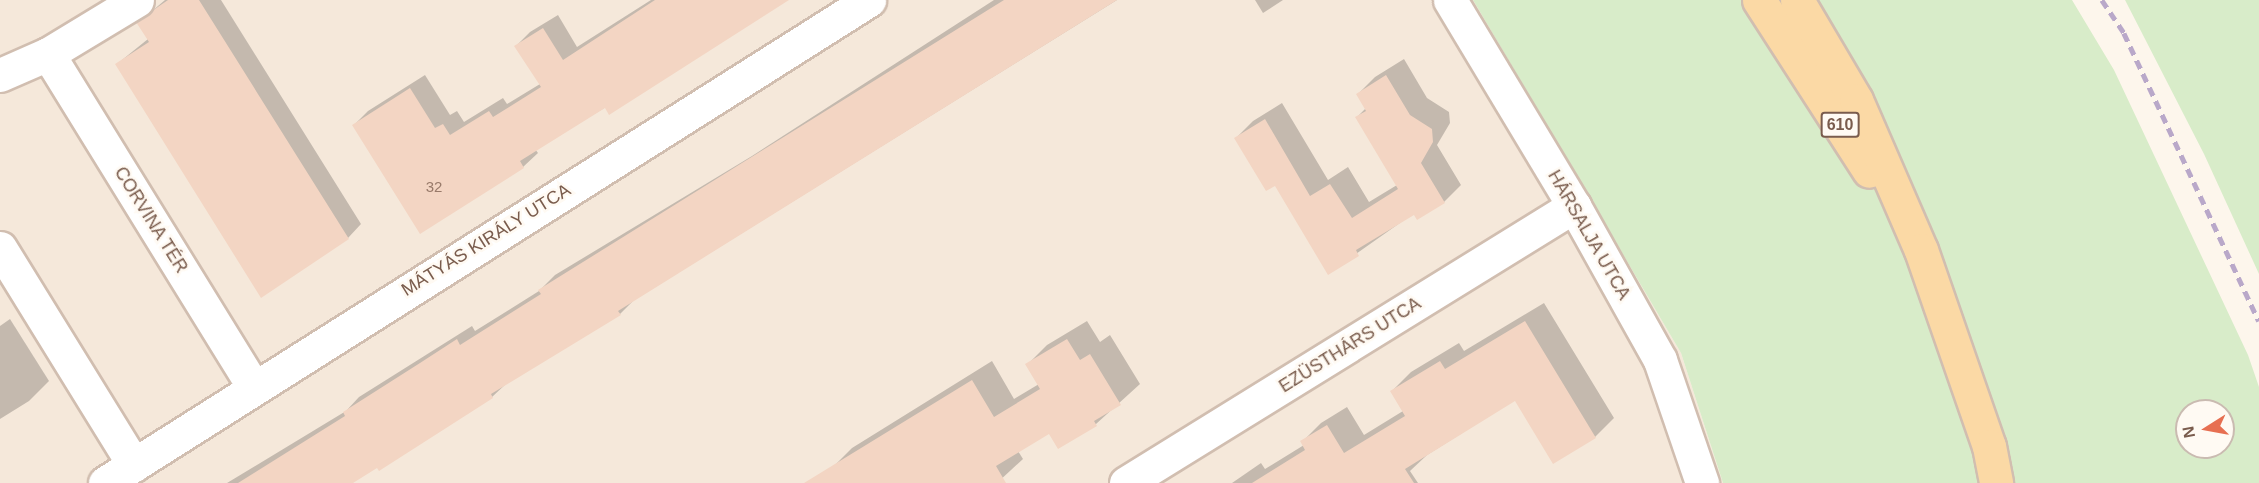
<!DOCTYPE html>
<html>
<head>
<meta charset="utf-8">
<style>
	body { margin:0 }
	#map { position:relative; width:2259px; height:483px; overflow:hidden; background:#fdf6ec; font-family:Arial,sans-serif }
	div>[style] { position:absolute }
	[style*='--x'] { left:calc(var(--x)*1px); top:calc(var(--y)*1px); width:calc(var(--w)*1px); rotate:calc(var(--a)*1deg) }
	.residential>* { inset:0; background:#f5e8da }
	.green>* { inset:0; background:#d8ecc9 }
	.shadow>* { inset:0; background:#0003 }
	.building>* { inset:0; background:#f3d5c3 }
	.roads { filter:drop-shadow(2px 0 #d1beb0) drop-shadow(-2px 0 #d1beb0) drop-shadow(0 2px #d1beb0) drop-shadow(0 -2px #d1beb0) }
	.street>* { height:33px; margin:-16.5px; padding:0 16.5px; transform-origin:16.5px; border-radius:16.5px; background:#fff }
	.primary>* { height:33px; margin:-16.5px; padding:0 16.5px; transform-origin:16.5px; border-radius:16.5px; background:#fbd9a5 }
	.rail>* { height:4.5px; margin-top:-2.25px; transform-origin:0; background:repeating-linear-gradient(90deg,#b9a8c9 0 9px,transparent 0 15px) }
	span { translate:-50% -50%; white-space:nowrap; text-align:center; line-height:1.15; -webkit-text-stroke:5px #fffaf3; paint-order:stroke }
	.number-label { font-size:15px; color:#987a6a }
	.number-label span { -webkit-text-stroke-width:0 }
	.shield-label span { padding:2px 4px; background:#fffaf3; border:2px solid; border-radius:4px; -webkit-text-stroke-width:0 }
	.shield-label { font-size:16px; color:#7a5c4d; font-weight:700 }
	.street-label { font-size:18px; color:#7a5c4d }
	.north { position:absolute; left:2175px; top:399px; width:60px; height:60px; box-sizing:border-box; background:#fffaf3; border:2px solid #cabbb1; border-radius:50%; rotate:259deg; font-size:16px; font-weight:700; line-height:24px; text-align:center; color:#7a5c4d }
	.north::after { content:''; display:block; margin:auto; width:21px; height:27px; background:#e76f51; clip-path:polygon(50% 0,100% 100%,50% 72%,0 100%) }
</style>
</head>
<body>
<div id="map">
	<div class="residential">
		<i style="clip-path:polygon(0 0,1473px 0,1681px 353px,1723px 483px,0 483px)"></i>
	</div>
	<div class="green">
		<i style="clip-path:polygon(evenodd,1473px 0,2072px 0,2114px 70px,2248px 355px,2259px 387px,2259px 483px,1723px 483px,1681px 353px,1473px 0,2187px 411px,2223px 411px,2223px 447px,2187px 447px,2187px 411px)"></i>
		<i style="clip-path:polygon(2125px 0,2259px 0,2259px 274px,2204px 154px)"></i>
	</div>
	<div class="shadow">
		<i style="clip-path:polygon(165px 0,221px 0,361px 224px,348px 238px,117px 64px,148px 39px,138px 23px)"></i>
		<i style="clip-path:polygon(651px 0,787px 0,535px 149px,538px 153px,523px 167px,354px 125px,368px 111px,425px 75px,450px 115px,457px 111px,464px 122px,503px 98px,507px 104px,540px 84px,516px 46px,530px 32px,558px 15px,577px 47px)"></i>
		<i style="clip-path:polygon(994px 0,1117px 0,634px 300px,620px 314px,508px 382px,492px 397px,350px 483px,227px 483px,346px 411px,359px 397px,472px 326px,475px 331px,539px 291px,555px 275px,752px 156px)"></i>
		<i style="clip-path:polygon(1255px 0,1283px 0,1263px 13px)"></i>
		<i style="clip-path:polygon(1404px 59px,1427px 98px,1449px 112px,1450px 123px,1437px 145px,1461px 185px,1444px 202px,1414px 213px,1329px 273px,1275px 184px,1236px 138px,1253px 121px,1282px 103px,1328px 180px,1348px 167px,1369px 202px,1397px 185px,1357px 117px,1366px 108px,1358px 94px,1375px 77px)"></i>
		<i style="clip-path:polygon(1544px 303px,1614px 418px,1595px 437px,1516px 399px,1427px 455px,1410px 471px,1418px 483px,1232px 483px,1261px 463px,1265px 469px,1304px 445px,1302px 442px,1321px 423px,1347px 407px,1364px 435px,1403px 411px,1392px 391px,1411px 372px,1459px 343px,1464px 351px)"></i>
		<i style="clip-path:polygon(10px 319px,49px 381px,29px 401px,0 419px,0 326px)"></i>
		<i style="clip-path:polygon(1087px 321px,1100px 342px,1110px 335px,1140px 384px,1096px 424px,1050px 432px,1018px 451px,1023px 459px,997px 483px,841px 483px,832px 468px,852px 448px,992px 361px,1014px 399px,1039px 384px,1027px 365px,1047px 345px)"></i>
	</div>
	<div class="building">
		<i style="clip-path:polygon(168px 0,199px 0,349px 239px,261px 298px,115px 64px,149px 42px,136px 22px)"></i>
		<i style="clip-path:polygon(655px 0,789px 0,609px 115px,605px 108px,520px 161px,524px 168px,420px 234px,352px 125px,410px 88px,435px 128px,443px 124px,450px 135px,489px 111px,493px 117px,541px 87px,514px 46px,543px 28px,563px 60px)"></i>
		<i style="clip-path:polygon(1004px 0,1117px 0,618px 311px,621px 315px,491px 394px,493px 398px,379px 471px,377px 468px,353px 483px,238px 483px,345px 416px,343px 412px,420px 363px,457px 339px,460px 345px,541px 294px,538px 290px)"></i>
		<i style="clip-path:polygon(1386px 75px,1410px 115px,1432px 129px,1433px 142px,1421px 163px,1445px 203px,1417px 220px,1414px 215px,1356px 250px,1359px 256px,1328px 275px,1275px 186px,1266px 191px,1234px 138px,1265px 119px,1310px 196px,1330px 184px,1352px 218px,1398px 189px,1355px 117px,1366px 111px,1356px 94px)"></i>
		<i style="clip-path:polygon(1525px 321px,1596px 438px,1553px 464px,1515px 401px,1405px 469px,1414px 483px,1252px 483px,1305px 450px,1300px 441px,1327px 425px,1344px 453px,1405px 416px,1390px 391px,1440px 361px,1445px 369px)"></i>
		<i style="clip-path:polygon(1067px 339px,1080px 360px,1090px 354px,1121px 405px,1094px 421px,1097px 426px,1058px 449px,1049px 434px,996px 466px,1006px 483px,804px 483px,972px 380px,994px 417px,1040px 389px,1025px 364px)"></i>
	</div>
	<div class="roads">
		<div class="street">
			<i style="--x:1450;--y:0;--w:240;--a:59"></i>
			<i style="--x:1574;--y:206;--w:176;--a:60.8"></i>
			<i style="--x:1660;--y:360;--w:130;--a:71.1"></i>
			<i style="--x:48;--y:54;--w:390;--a:58.3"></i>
			<i style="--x:0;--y:75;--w:52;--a:-23.6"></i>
			<i style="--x:48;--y:54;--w:104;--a:-31.2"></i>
			<i style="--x:0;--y:248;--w:255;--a:58.3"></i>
			<i style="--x:105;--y:483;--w:904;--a:-32.3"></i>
			<i style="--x:1126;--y:483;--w:527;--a:-31.73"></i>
		</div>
		<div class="primary">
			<i style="--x:1759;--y:0;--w:203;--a:57.2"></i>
			<i style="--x:1797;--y:0;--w:116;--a:59.5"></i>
			<i style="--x:1856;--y:100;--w:163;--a:66.6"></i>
			<i style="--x:1921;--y:250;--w:207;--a:70.9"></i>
			<i style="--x:1989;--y:446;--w:38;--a:79"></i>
		</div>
	</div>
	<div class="rail">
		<i style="--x:2102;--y:0;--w:40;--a:56"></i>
		<i style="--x:2124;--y:33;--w:318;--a:64.9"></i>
	</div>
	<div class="number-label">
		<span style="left:434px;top:187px">32</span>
	</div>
	<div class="shield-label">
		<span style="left:1840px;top:125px">610</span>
	</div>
	<div class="street-label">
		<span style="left:151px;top:220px;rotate:58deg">CORVINA TÉR</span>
		<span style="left:1589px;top:235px;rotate:60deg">HÁRSALJA UTCA</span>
		<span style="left:486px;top:240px;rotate:-32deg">MÁTYÁS KIRÁLY UTCA</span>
		<span style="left:1350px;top:345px;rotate:-32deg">EZÜSTHÁRS UTCA</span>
	</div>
	<div class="north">N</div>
</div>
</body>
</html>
